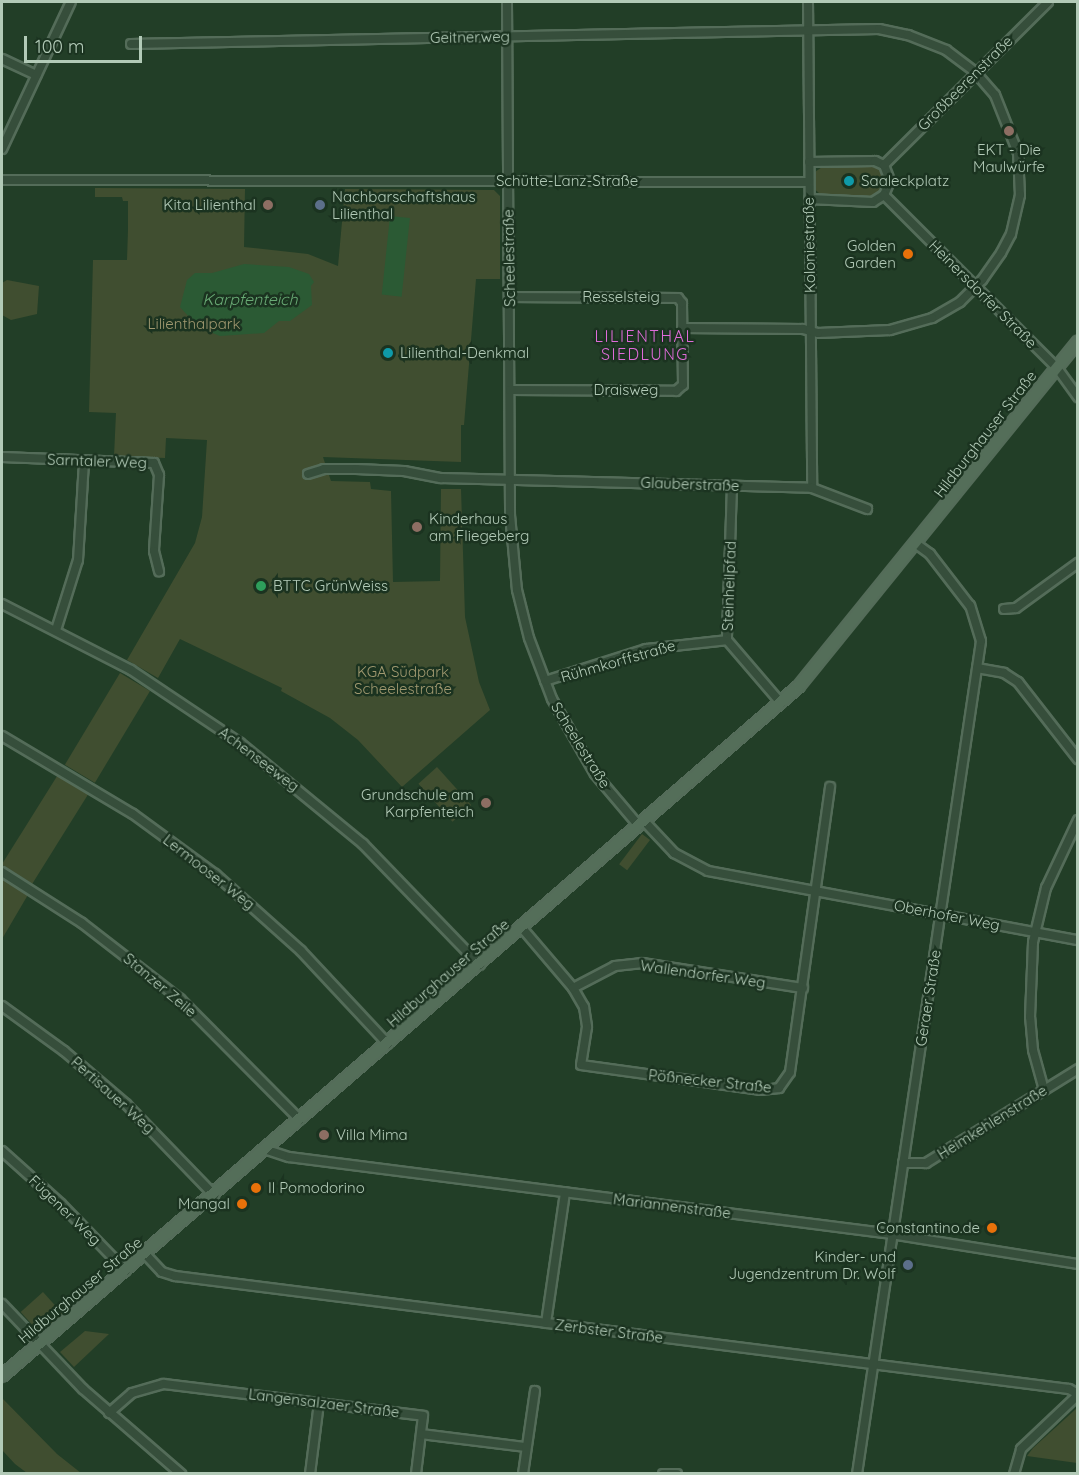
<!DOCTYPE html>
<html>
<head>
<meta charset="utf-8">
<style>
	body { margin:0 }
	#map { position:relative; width:1079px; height:1475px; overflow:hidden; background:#223e27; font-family:Quicksand,sans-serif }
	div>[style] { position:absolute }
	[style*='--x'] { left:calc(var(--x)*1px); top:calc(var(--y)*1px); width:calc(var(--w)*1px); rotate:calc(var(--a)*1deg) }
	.green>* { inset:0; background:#404e30; transform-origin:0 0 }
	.water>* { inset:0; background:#2b5a34; transform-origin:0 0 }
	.roads { filter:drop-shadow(2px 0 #546c59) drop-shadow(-2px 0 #546c59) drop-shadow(0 2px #546c59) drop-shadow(0 -2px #546c59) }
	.minor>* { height:8px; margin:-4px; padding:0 4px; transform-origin:4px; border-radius:4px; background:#364e3b }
	.major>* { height:10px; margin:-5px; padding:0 5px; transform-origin:5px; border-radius:5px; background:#546e59 }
	.dots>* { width:16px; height:16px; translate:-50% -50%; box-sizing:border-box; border:3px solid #1b3320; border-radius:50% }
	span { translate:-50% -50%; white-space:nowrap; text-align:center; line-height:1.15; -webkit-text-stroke:5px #1b3320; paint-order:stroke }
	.street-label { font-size:15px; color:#b2cab7 }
	.poi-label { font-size:15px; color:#b2cab7 }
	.left { translate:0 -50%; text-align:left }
	.right { translate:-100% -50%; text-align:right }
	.park-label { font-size:15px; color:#a19970 }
	.water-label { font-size:16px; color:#69ab75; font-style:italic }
	.neighbourhood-label { font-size:16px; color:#df6cd9; letter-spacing:1.5px }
	.frame { position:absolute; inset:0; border:3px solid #b2cab7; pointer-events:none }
	.scale { position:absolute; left:24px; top:36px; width:118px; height:27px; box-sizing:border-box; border:3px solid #b2cab7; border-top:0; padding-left:8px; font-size:18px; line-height:21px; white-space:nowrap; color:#b2cab7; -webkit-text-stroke:4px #1b3320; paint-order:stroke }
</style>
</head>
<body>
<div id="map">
	<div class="green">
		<i style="clip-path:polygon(825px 165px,874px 165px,885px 176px,883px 190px,871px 198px,825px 198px,813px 188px,812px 174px)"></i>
		<i style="clip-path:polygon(95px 188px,245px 189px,244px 247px,308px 254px,338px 266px,345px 189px,494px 190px,500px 196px,500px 279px,476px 279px,464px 425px,461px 425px,461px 462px,323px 457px,331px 481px,370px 482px,371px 489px,391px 491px,393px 582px,440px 581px,441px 489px,461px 489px,465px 617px,479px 682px,490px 710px,402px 787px,358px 740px,330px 718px,281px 691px,282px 688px,180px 639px,158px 678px,127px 660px,195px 543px,202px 517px,207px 440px,166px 438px,165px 458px,114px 456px,116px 413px,89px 412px,93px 260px,127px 260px,128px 230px,128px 201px,123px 201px,122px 197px,95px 197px)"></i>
		<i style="clip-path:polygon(7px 280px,39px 286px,37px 314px,11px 320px,2px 315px,2px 283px)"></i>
		<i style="left:120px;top:673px;width:35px;height:107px;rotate:31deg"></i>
		<i style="left:437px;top:767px;width:51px;height:25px;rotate:48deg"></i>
		<i style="left:59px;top:773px;width:36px;height:108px;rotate:32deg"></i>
		<i style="left:642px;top:834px;width:10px;height:38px;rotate:37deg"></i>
		<i style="clip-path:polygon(2px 877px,29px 893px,2px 939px)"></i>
		<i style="left:43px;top:1292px;width:30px;height:30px;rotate:48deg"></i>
		<i style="clip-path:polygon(85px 1331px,109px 1334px,74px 1367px,60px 1352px)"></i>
		<i style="clip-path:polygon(2px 1398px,57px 1454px,81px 1473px,27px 1473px,15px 1464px,2px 1450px)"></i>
		<i style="clip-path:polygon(1077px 1408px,1077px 1463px,1027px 1456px,1033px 1448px)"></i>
	</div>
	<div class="water">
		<i style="left:390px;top:216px;width:20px;height:79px;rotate:6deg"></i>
		<i style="clip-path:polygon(244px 264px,289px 267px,309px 274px,314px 282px,311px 286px,312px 305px,290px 321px,279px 321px,264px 333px,220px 336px,198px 327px,180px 307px,187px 280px,195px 273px,212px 273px)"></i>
	</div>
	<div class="roads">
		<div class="minor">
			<i style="--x:507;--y:2;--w:513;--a:89.66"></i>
			<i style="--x:510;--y:515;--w:75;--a:84.7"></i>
			<i style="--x:517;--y:590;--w:49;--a:76"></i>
			<i style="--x:529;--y:638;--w:65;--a:69.3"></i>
			<i style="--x:552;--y:699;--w:86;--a:60.2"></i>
			<i style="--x:595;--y:774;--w:68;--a:49.8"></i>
			<i style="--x:808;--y:2;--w:486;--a:89.5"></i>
			<i style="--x:131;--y:44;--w:748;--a:-1.15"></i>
			<i style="--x:879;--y:29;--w:30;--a:12"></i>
			<i style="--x:908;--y:35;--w:41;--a:21.5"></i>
			<i style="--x:946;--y:50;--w:36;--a:37"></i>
			<i style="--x:975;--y:72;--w:30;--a:49"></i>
			<i style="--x:995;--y:95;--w:62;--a:68.4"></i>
			<i style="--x:1018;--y:153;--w:42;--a:87.3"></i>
			<i style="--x:1020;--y:195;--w:40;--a:103"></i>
			<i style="--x:1011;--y:234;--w:21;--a:118"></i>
			<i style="--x:1001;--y:253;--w:33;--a:125"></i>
			<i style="--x:982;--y:280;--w:31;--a:135"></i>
			<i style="--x:960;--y:302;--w:32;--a:150"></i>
			<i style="--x:932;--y:318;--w:44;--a:164.1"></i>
			<i style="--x:890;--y:330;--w:72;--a:177.6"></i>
			<i style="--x:818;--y:333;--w:16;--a:-165"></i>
			<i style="--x:803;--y:329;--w:121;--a:-179.5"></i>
			<i style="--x:2;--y:59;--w:38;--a:25"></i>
			<i style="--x:2;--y:149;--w:162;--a:-64.9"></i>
			<i style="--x:809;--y:162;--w:66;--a:-0.9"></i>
			<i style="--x:875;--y:161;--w:10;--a:24"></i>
			<i style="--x:884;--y:165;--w:17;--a:69"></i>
			<i style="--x:890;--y:181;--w:15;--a:113"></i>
			<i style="--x:884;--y:195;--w:13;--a:148"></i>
			<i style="--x:873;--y:202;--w:64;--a:-177.3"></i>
			<i style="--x:884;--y:165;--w:231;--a:-44.8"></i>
			<i style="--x:2;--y:180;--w:807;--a:0.14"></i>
			<i style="--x:884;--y:195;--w:245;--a:45"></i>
			<i style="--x:1057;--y:368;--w:36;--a:54"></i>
			<i style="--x:510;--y:390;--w:166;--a:0.3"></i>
			<i style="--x:676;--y:391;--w:9;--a:-41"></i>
			<i style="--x:683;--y:385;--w:82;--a:-90.7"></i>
			<i style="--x:682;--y:303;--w:6;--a:-129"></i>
			<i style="--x:678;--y:298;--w:168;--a:-179.7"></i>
			<i style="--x:2;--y:457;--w:152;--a:2.3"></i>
			<i style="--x:154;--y:463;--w:13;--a:67"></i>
			<i style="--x:159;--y:475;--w:76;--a:93.8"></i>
			<i style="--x:154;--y:551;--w:21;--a:76"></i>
			<i style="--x:308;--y:474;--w:17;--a:-17"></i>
			<i style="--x:324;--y:469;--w:32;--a:0"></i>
			<i style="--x:356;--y:469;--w:48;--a:2.4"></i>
			<i style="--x:404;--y:471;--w:38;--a:11"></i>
			<i style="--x:441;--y:478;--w:371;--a:1.5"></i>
			<i style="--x:812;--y:488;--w:59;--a:20.9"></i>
			<i style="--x:732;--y:486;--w:154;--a:91.9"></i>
			<i style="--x:727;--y:640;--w:83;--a:49.4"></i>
			<i style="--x:2;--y:604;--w:145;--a:27.1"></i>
			<i style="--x:131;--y:670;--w:131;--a:33.8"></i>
			<i style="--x:240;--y:743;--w:159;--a:39.4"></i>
			<i style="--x:363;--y:844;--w:168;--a:46"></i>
			<i style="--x:1004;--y:609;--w:12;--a:-5"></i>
			<i style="--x:1016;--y:608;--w:77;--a:-36"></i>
			<i style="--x:56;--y:630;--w:73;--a:-72.6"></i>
			<i style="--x:78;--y:560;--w:99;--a:-86.5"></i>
			<i style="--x:977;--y:668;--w:27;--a:10"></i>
			<i style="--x:1004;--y:673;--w:17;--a:33"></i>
			<i style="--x:1018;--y:682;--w:98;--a:52.1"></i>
			<i style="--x:545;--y:681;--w:106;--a:-17.6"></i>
			<i style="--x:646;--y:649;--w:81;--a:-6.3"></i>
			<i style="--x:2;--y:736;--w:152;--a:30.8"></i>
			<i style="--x:133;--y:814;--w:102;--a:36.2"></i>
			<i style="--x:215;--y:874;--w:115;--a:41.8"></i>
			<i style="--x:301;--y:951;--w:127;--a:46.9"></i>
			<i style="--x:644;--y:821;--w:44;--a:46.8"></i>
			<i style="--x:674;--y:853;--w:38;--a:28"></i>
			<i style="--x:708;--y:871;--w:376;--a:10.6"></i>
			<i style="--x:2;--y:872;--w:95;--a:32.5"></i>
			<i style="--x:82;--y:923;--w:124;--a:37.8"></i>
			<i style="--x:180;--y:999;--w:170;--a:45.2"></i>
			<i style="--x:522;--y:928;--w:79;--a:49.6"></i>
			<i style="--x:573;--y:988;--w:22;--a:60"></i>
			<i style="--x:584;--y:1007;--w:20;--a:81"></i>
			<i style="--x:587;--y:1027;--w:38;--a:99"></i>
			<i style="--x:581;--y:1065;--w:182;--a:7.9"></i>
			<i style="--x:761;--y:1090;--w:18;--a:-6"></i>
			<i style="--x:779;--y:1088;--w:19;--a:-55"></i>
			<i style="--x:790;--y:1072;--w:288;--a:-82"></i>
			<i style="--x:573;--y:988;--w:47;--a:-27.6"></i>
			<i style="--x:615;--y:966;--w:28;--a:-6"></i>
			<i style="--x:643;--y:963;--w:162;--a:8.9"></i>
			<i style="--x:2;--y:1006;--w:77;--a:36"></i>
			<i style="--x:64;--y:1051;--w:82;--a:40.5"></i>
			<i style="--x:126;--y:1104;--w:127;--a:46"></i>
			<i style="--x:1044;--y:1090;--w:41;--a:-105.4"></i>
			<i style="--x:1033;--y:1050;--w:33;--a:-95"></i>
			<i style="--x:1030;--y:1017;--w:75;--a:-87.7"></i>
			<i style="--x:1033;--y:942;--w:56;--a:-76.5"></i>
			<i style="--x:1046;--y:888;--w:75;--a:-64.8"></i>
			<i style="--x:267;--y:1150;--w:23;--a:18"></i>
			<i style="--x:289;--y:1157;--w:600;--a:7.28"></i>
			<i style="--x:884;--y:1233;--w:196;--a:9.1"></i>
			<i style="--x:2;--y:1151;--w:79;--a:41.9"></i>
			<i style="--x:61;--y:1204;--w:93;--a:45.9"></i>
			<i style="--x:903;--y:1163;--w:23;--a:0"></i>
			<i style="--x:926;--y:1163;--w:179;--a:-31.7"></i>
			<i style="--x:146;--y:1255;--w:23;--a:47"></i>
			<i style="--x:162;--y:1272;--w:14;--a:17"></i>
			<i style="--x:175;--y:1276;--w:901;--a:7.2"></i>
			<i style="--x:1069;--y:1389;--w:10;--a:29"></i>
			<i style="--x:2;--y:1304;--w:117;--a:46.4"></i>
			<i style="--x:83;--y:1389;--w:130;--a:40.9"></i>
			<i style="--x:546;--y:1323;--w:132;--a:-81.7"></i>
			<i style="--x:109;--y:1413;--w:30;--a:-41"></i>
			<i style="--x:132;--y:1393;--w:33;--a:-16"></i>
			<i style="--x:164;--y:1384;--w:261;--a:7"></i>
			<i style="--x:423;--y:1416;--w:58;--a:96.9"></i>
			<i style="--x:421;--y:1434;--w:106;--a:7.1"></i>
			<i style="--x:310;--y:1474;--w:72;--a:-82.8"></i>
			<i style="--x:523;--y:1474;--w:84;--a:-81.8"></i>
			<i style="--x:663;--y:1474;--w:14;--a:0"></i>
			<i style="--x:857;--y:1474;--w:842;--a:-81.53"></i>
			<i style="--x:981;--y:641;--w:37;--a:-107"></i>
			<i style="--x:970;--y:606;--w:66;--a:-127.6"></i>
			<i style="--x:930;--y:554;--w:17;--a:-144"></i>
			<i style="--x:1014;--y:1474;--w:26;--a:-74"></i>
			<i style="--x:1021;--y:1449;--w:79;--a:-43.5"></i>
		</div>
		<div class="major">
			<i style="--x:2;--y:1376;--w:1054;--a:-40.88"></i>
			<i style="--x:799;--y:686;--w:443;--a:-51"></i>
		</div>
	</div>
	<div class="dots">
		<i style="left:1009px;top:131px;background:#8d6e63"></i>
		<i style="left:849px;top:181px;background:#0f9aa8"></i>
		<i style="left:268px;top:205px;background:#8d6e63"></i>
		<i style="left:320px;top:205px;background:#5c6f8a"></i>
		<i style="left:908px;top:254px;background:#e8710a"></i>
		<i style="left:388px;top:353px;background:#0f9aa8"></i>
		<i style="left:417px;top:527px;background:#8d6e63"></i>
		<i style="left:261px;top:586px;background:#2e9e5b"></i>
		<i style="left:486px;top:803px;background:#8d6e63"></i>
		<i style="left:324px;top:1135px;background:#8d6e63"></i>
		<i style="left:256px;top:1188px;background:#e8710a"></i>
		<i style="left:242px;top:1204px;background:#e8710a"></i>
		<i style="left:992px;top:1228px;background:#e8710a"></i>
		<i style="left:908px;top:1265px;background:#5c6f8a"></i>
	</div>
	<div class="street-label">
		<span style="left:470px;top:37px;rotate:-1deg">Geitnerweg</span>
		<span style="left:965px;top:83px;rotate:-45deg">Großbeerenstraße</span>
		<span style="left:567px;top:181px">Schütte-Lanz-Straße</span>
		<span style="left:809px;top:245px;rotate:-91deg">Koloniestraße</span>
		<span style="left:509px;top:258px;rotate:-91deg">Scheelestraße</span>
		<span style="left:983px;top:294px;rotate:45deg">Heinersdorfer Straße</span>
		<span style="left:621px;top:297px">Resselsteig</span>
		<span style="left:626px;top:390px">Draisweg</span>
		<span style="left:985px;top:434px;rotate:-52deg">Hildburghauser Straße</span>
		<span style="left:97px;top:461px;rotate:2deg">Sarntaler Weg</span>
		<span style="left:690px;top:484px;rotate:2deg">Glauberstraße</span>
		<span style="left:729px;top:586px;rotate:-88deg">Steinheilpfad</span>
		<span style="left:618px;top:661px;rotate:-16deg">Rühmkorffstraße</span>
		<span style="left:581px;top:745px;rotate:58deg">Scheelestraße</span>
		<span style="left:259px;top:759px;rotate:37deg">Achenseeweg</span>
		<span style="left:209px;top:872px;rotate:38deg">Lermooser Weg</span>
		<span style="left:947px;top:915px;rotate:11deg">Oberhofer Weg</span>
		<span style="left:448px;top:973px;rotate:-41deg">Hildburghauser Straße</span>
		<span style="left:703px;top:974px;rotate:8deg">Wallendorfer Weg</span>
		<span style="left:160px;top:985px;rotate:40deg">Stanzer Zeile</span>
		<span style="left:928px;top:998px;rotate:-81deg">Geraer Straße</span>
		<span style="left:710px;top:1081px;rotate:6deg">Pößnecker Straße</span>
		<span style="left:113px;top:1095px;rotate:42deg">Pertisauer Weg</span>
		<span style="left:992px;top:1122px;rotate:-32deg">Heimkehlenstraße</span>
		<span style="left:672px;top:1206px;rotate:7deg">Mariannenstraße</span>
		<span style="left:65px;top:1210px;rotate:44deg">Fügener Weg</span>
		<span style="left:80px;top:1290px;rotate:-40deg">Hildburghauser Straße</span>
		<span style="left:609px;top:1331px;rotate:7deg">Zerbster Straße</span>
		<span style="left:324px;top:1403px;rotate:7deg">Langensalzaer Straße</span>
	</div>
	<div class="poi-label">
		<span style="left:1009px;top:158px">EKT - Die<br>Maulwürfe</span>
		<span class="left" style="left:861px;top:181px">Saaleckplatz</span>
		<span class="left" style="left:332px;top:205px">Nachbarschaftshaus<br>Lilienthal</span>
		<span class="right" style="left:256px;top:205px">Kita Lilienthal</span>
		<span class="right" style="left:896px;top:254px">Golden<br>Garden</span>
		<span class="left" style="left:400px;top:353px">Lilienthal-Denkmal</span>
		<span class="left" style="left:429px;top:527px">Kinderhaus<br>am Fliegeberg</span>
		<span class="left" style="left:273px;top:586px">BTTC GrünWeiss</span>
		<span class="right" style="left:474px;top:803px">Grundschule am<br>Karpfenteich</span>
		<span class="left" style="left:336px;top:1135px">Villa Mima</span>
		<span class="left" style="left:268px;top:1188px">Il Pomodorino</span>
		<span class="right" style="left:230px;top:1204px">Mangal</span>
		<span class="right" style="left:980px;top:1228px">Constantino.de</span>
		<span class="right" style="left:896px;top:1265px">Kinder- und<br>Jugendzentrum Dr. Wolf</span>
	</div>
	<div class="park-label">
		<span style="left:194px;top:324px">Lilienthalpark</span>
		<span style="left:403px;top:680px">KGA Südpark<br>Scheelestraße</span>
	</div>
	<div class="water-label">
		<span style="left:250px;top:299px">Karpfenteich</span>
	</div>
	<div class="neighbourhood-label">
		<span style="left:645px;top:345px">LILIENTHAL<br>SIEDLUNG</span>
	</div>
	<div class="frame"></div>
	<div class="scale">100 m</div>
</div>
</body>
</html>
